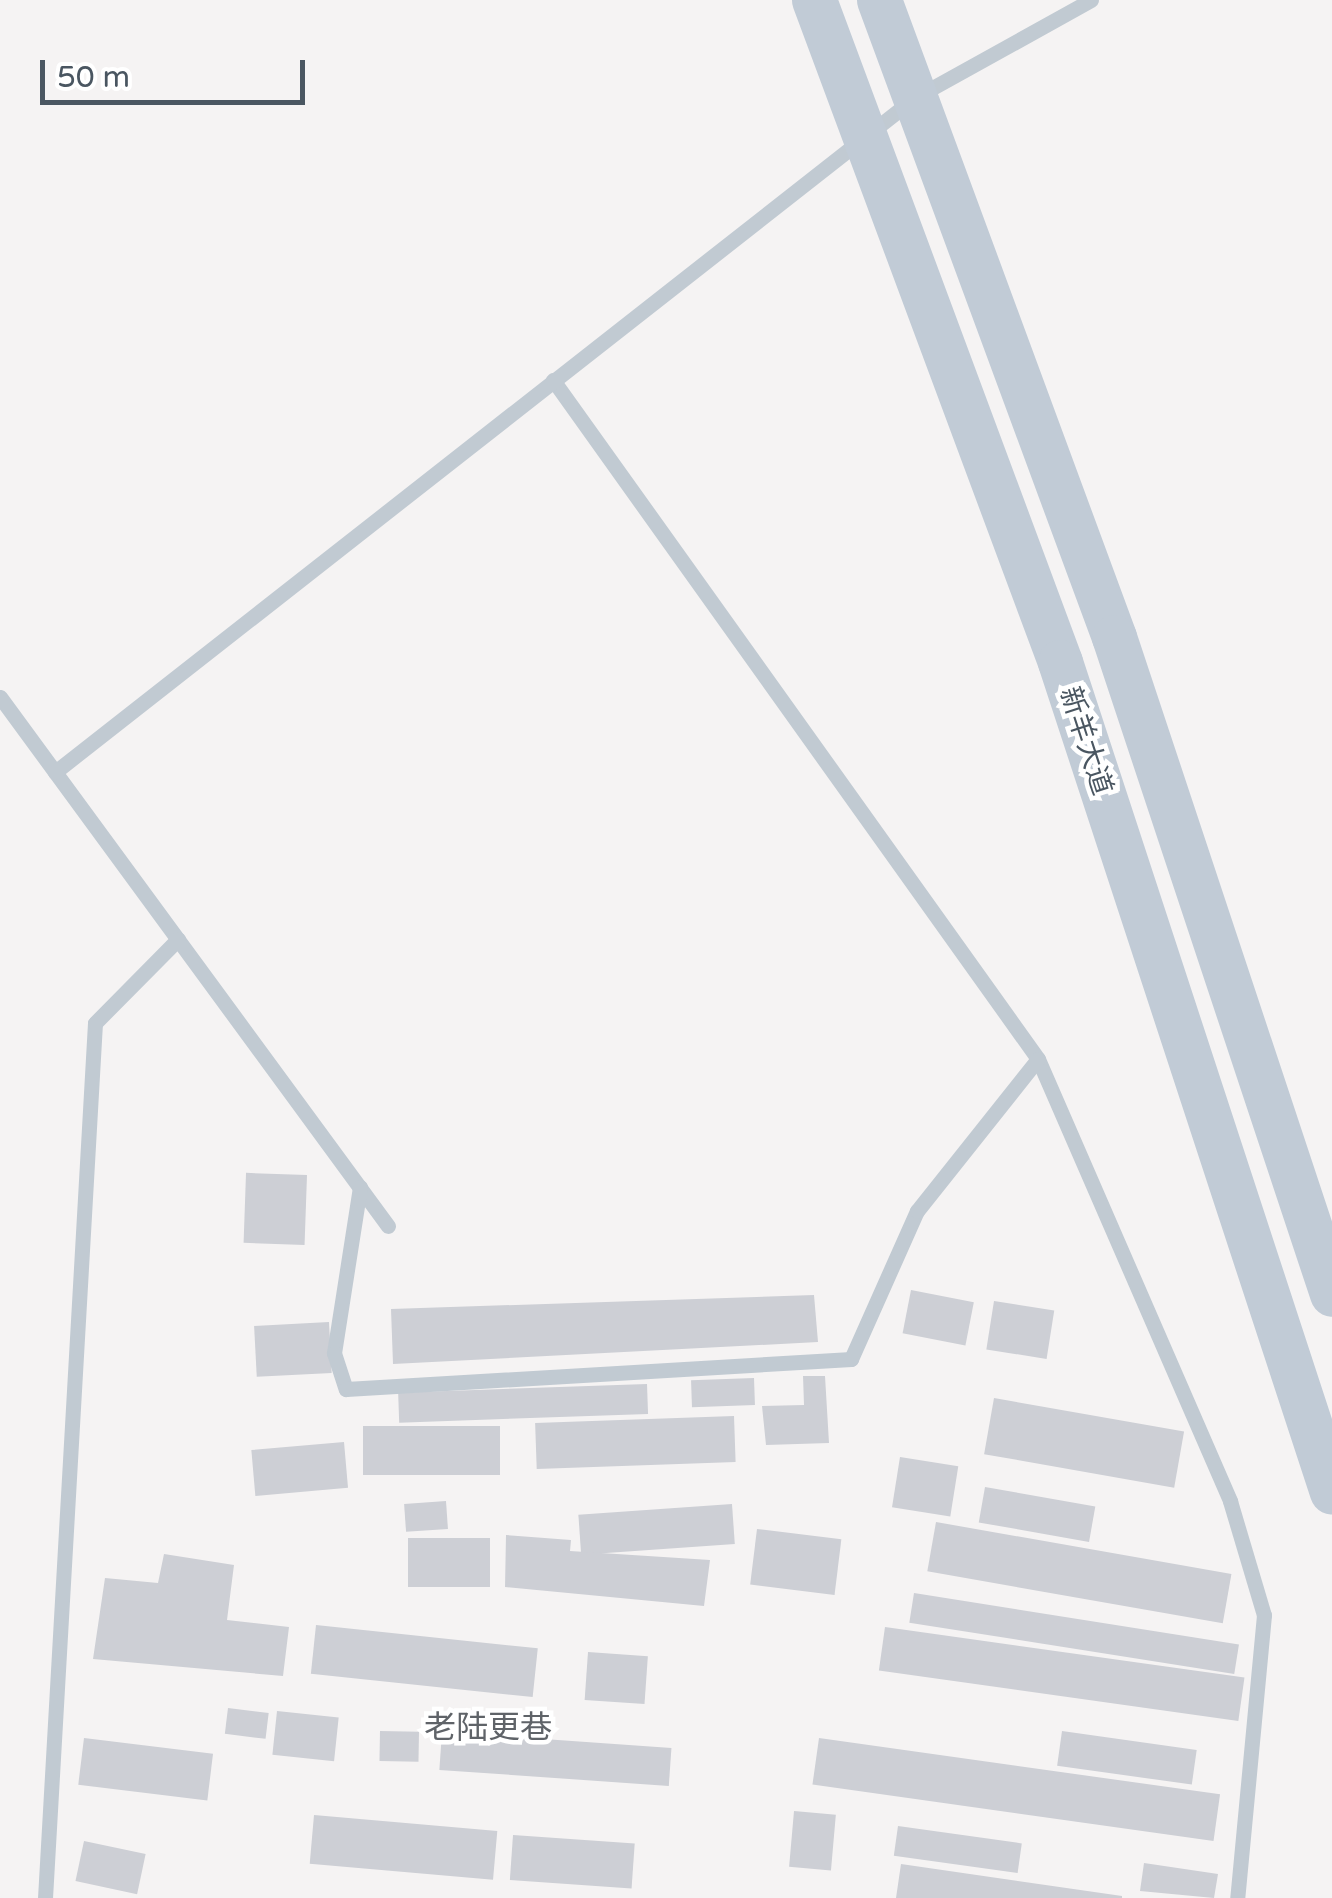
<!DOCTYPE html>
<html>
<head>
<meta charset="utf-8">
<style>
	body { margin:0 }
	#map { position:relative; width:1332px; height:1898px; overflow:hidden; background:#f5f3f3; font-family:"Varela Round","Noto Sans SC",sans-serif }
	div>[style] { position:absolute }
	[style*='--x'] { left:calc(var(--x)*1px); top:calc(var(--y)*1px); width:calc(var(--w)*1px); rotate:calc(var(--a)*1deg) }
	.building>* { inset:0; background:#cdcfd5; transform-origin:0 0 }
	.service>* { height:15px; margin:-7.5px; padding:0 7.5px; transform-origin:7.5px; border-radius:7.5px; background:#c1cad2 }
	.secondary>* { height:45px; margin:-22.5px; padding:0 22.5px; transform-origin:22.5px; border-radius:22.5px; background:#c1cbd6 }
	span { translate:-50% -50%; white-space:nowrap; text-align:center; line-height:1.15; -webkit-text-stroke:9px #fff; paint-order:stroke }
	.street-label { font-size:28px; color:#4a5661 }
	.quarter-label { font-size:32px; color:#5f6368 }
	.scale { position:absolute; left:40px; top:60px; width:265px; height:45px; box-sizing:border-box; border:5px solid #4a5661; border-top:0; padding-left:12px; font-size:30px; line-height:35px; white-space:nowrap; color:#4a5661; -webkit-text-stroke:8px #fff; paint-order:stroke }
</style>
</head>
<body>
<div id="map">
	<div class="building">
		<i style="left:307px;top:1175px;width:70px;height:61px;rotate:92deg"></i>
		<i style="left:911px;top:1290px;width:64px;height:44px;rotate:11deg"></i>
		<i style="clip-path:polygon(814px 1295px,818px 1342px,393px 1364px,391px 1309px)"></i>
		<i style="left:994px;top:1301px;width:61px;height:49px;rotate:9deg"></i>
		<i style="left:329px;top:1322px;width:51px;height:75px;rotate:87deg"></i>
		<i style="clip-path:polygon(803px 1376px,825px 1376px,829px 1443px,766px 1445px,762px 1406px,804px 1405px)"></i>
		<i style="left:754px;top:1378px;width:27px;height:63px;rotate:88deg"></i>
		<i style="left:647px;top:1384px;width:30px;height:249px;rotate:88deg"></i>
		<i style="left:994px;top:1398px;width:193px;height:57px;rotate:10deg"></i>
		<i style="left:734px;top:1416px;width:46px;height:199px;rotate:88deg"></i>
		<i style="left:500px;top:1426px;width:49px;height:137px;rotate:90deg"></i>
		<i style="left:344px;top:1442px;width:46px;height:93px;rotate:85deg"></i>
		<i style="left:900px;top:1457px;width:59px;height:51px;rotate:9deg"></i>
		<i style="left:985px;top:1487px;width:112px;height:36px;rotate:10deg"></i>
		<i style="left:446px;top:1501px;width:28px;height:42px;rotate:86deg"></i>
		<i style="left:732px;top:1504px;width:40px;height:154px;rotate:86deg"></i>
		<i style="left:936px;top:1522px;width:300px;height:50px;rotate:10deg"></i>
		<i style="left:757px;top:1529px;width:85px;height:56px;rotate:7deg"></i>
		<i style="clip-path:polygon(506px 1535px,571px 1540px,570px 1551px,710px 1560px,704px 1606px,505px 1587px)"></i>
		<i style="left:408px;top:1538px;width:82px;height:49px"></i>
		<i style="clip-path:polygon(164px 1554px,234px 1565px,227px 1620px,289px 1627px,283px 1676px,93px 1659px,105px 1578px,158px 1583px)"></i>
		<i style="left:914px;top:1593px;width:329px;height:30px;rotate:9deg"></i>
		<i style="left:316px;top:1625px;width:223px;height:49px;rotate:6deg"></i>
		<i style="left:885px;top:1627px;width:363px;height:44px;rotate:8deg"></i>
		<i style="left:588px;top:1652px;width:60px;height:48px;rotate:4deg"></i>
		<i style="left:228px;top:1708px;width:41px;height:26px;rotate:7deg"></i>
		<i style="left:277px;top:1711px;width:62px;height:44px;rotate:6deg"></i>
		<i style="left:380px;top:1731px;width:39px;height:30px;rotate:1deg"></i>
		<i style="left:1062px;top:1731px;width:136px;height:35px;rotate:8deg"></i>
		<i style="left:442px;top:1732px;width:230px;height:38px;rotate:4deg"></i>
		<i style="left:84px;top:1738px;width:130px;height:47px;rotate:7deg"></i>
		<i style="left:819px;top:1738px;width:405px;height:47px;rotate:8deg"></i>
		<i style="left:794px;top:1811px;width:42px;height:56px;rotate:5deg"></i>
		<i style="left:314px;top:1815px;width:184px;height:49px;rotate:5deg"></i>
		<i style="left:898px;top:1826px;width:125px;height:30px;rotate:8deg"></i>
		<i style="left:513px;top:1835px;width:122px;height:45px;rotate:4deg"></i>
		<i style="left:84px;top:1841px;width:63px;height:41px;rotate:12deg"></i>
		<i style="clip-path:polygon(1144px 1863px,1218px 1874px,1214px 1898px,1140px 1891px)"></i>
		<i style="clip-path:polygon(901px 1864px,1122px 1896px,1122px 1898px,896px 1898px)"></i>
	</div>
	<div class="service">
		<i style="--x:553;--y:380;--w:834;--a:54.46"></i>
		<i style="--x:1038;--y:1059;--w:482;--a:66.5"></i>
		<i style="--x:1230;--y:1501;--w:119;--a:73.4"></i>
		<i style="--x:1264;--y:1615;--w:284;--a:95.4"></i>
		<i style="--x:0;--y:697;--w:656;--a:53.74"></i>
		<i style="--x:55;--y:772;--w:1094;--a:-38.1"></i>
		<i style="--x:916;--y:97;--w:200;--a:-29"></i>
		<i style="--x:360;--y:1187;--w:168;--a:98.9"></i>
		<i style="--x:334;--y:1353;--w:38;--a:72"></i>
		<i style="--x:346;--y:1389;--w:506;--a:-3.4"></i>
		<i style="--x:851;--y:1359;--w:162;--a:-66"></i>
		<i style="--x:917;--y:1211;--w:194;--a:-51.5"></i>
		<i style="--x:45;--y:1898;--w:876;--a:-86.73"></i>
		<i style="--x:95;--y:1023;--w:118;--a:-45.3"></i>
	</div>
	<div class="secondary">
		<i style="--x:814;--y:0;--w:706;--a:69.61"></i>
		<i style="--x:1060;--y:662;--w:873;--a:71.86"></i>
		<i style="--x:879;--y:0;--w:679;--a:69.75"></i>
		<i style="--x:1114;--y:637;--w:692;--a:71.64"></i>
	</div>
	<div class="street-label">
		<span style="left:1086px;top:741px;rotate:72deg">新羊大道</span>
	</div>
	<div class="quarter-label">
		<span style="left:488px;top:1728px">老陆更巷</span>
	</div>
	<div class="scale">50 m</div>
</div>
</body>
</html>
